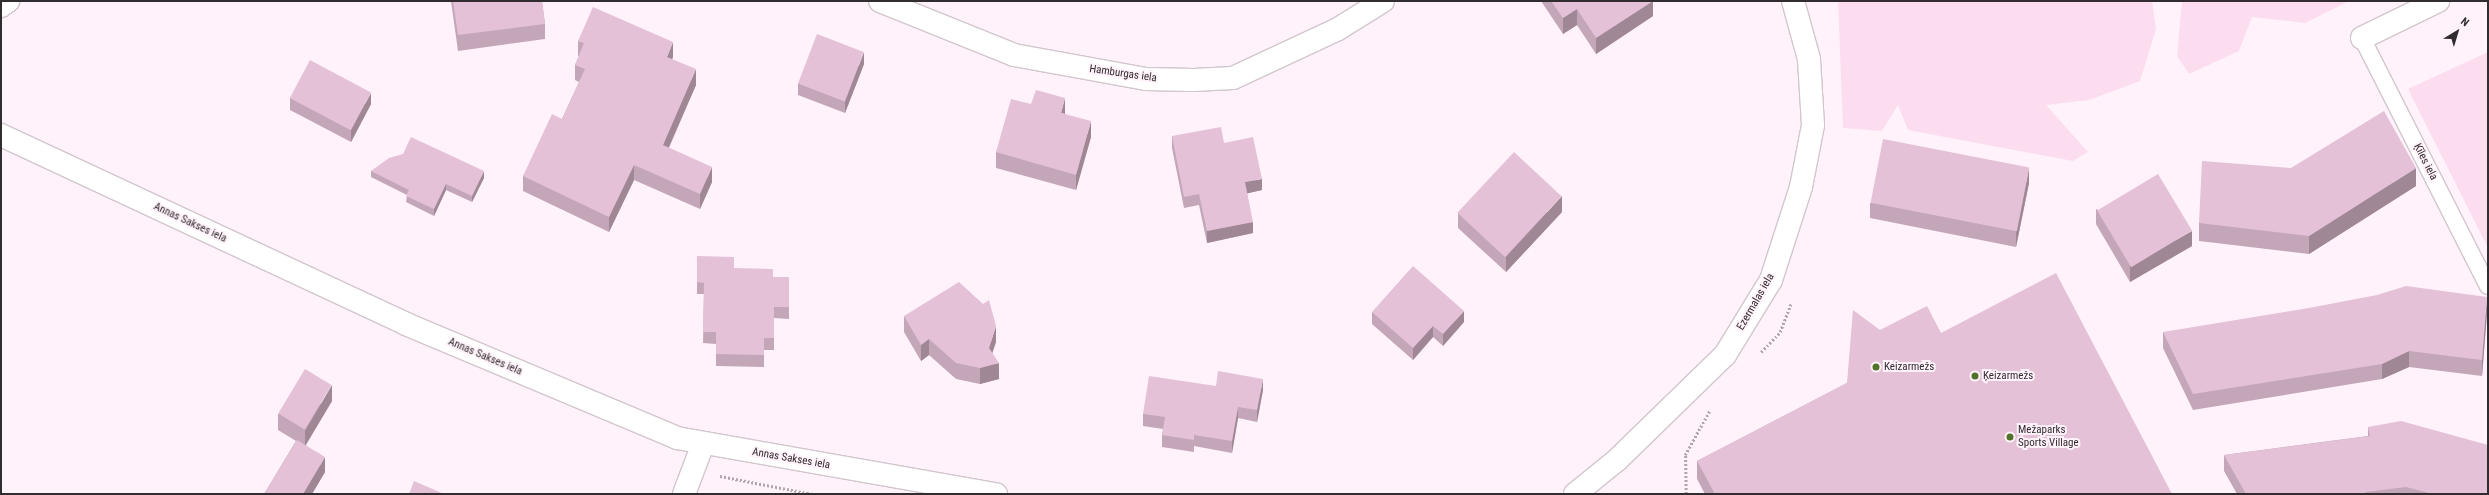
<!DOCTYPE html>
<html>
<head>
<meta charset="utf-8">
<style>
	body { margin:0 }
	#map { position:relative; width:2489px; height:495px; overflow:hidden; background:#fff2fa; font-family:"Roboto Condensed",sans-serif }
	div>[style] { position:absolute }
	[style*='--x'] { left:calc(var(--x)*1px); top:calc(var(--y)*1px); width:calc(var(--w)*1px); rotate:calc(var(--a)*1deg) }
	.green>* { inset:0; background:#fcddf0 }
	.path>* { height:2.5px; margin-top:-1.25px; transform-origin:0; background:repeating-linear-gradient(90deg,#afa6ac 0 2px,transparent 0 4px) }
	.roads { filter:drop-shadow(1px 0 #d2c6cd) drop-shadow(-1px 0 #d2c6cd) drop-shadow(0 1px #d2c6cd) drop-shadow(0 -1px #d2c6cd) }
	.service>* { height:16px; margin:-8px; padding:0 8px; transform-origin:8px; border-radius:8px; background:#fff }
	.minor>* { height:22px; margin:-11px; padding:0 11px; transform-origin:11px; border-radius:11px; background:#fff }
	.tertiary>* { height:22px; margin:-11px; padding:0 11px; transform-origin:11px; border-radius:11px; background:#fff }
	.wall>* { inset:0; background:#c4a6b9 }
	.shaded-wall>* { inset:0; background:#a08796 }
	.building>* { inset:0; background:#e4c1d7; transform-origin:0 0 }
	.dots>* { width:11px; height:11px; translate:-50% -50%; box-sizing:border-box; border:2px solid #fff2fa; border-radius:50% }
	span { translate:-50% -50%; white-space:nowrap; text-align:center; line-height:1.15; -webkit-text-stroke:4px #fff2fa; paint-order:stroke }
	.street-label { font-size:11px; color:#302c2f }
	.poi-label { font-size:11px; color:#302c2f }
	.left { translate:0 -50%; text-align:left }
	.frame { position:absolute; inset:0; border:2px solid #302c2f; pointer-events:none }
	.north { position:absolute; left:2437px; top:12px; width:40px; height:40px; -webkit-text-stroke:3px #fff2fa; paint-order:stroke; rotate:38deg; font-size:11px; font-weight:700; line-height:16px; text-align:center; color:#302c2f }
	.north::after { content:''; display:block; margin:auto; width:14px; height:18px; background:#302c2f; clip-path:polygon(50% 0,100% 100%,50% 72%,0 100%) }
</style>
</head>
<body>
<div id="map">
	<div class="green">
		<i style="clip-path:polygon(1838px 1px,2152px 1px,2156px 29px,2140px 81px,2089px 100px,2046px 105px,2088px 152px,2073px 161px,1908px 130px,1898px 105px,1882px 131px,1843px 128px)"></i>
		<i style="clip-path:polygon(2182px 1px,2349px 1px,2305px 23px,2252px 17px,2239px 51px,2189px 74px,2177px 56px)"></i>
		<i style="clip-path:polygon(2488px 52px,2488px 248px,2408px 89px)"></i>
	</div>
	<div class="path">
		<i style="--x:1761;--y:352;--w:28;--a:-46"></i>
		<i style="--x:1780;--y:332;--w:30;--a:-69"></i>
		<i style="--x:720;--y:476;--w:94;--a:11.1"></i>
		<i style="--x:1686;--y:494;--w:39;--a:-91"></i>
		<i style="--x:1685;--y:455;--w:51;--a:-60.9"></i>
	</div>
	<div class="roads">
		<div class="service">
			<i style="--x:2362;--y:38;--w:278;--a:63.1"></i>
		</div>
		<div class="minor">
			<i style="--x:880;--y:1;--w:144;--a:21.9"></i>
			<i style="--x:1014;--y:55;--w:134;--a:10.3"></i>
			<i style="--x:1146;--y:79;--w:47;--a:1.2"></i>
			<i style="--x:1193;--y:80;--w:40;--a:-2.9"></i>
			<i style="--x:1233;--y:78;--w:116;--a:-25"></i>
			<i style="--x:1338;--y:29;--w:53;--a:-31.9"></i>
			<i style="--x:1;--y:6;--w:9;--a:-36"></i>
			<i style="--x:2362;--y:38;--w:85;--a:-26"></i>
			<i style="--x:1;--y:135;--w:447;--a:25"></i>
			<i style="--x:406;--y:324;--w:294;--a:22.8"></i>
			<i style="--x:677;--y:438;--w:324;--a:10"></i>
			<i style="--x:684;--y:494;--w:53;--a:-69.2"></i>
		</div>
		<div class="tertiary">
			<i style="--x:1575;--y:494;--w:54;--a:-39"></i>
			<i style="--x:1617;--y:460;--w:151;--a:-44.2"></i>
			<i style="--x:1725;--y:355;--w:88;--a:-58.5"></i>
			<i style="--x:1771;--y:280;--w:98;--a:-72.1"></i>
			<i style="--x:1801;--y:187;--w:63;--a:-79"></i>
			<i style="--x:1813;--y:125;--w:66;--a:-93.5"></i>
			<i style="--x:1809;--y:59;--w:60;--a:-105.4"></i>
		</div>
	</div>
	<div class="wall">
		<i style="clip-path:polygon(451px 1px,542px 1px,545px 24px,545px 39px,458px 51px)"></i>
		<i style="clip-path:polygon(1541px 1px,1653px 1px,1653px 16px,1596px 54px,1577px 25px,1563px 34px)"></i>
		<i style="clip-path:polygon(578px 41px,673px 57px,672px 59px,696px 85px,669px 148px,712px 182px,700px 209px,634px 180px,609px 232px,523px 191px,523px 176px,562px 119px,579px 82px,575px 80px,575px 65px,579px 56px,578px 56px)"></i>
		<i style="clip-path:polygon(864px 64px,845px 113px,798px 95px,798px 83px)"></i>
		<i style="clip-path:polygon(290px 98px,371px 104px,351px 142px,290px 110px)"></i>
		<i style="clip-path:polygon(1065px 114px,1091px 137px,1076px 190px,996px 168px,996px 152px)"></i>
		<i style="clip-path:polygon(1172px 136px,1224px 143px,1262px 190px,1247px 193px,1253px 233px,1207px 243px,1199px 205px,1184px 208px,1172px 148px)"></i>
		<i style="clip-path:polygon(2291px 168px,2416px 186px,2309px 254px,2199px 241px,2199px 223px)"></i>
		<i style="clip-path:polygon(371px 171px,484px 178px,472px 202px,446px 190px,434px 216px,406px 202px,407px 195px,371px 177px)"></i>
		<i style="clip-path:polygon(2029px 183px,2016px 247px,1870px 218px,1870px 203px)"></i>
		<i style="clip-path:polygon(2096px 209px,2192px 246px,2130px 282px,2096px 224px)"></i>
		<i style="clip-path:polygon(1562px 212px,1506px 272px,1458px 228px,1458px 213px)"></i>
		<i style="clip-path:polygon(697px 256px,734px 268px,773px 277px,789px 277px,789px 319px,774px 318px,774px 350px,764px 350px,764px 367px,716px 366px,716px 344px,703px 343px,704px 294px,697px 294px)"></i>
		<i style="clip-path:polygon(1372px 312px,1464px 322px,1443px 346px,1433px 337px,1413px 360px,1372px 324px)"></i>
		<i style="clip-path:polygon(2487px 313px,2482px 376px,2409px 367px,2382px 379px,2193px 410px,2163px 348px,2163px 332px)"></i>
		<i style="clip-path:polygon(904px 316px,996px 342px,992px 353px,999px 379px,980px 384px,956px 379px,929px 355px,921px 361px,904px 332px)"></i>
		<i style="clip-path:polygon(1880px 330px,1941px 333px,2172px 494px,1705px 494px,1697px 479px,1697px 461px,1847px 383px)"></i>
		<i style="clip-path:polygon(1216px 386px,1263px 390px,1257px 422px,1238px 418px,1232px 453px,1194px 446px,1194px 452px,1162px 447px,1162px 435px,1163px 429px,1143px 426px,1143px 414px)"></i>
		<i style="clip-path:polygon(332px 401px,306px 445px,325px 472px,312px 494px,264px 494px,296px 441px,278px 430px,278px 414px)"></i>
		<i style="clip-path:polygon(2368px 427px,2488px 494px,2237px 494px,2224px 471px,2224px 455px,2368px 436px)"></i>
	</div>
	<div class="shaded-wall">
		<i style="clip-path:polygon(1653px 1px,1653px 16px,1596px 54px,1596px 38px)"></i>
		<i style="clip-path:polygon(1577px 9px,1577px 25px,1563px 34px,1563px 18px)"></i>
		<i style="clip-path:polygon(673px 42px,673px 57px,667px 72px,667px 57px)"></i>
		<i style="clip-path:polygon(864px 52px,864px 64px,845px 113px,845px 102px)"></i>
		<i style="clip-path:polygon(696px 69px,696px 85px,663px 160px,663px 145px)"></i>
		<i style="clip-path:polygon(371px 93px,371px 104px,351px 142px,351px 130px)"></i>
		<i style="clip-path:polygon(1065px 98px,1065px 114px,1061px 113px)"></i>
		<i style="clip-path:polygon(1091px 121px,1091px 137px,1076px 190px,1076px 175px)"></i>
		<i style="clip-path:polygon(634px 165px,634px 180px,609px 232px,609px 217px)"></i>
		<i style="clip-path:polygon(712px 167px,712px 182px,700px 209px,700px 194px)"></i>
		<i style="clip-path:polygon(2029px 168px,2029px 183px,2016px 247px,2016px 231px)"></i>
		<i style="clip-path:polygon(2416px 168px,2416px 186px,2309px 254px,2309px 236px)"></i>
		<i style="clip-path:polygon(484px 171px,484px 178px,472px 202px,472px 196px)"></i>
		<i style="clip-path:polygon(1262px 179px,1262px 190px,1245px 194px,1245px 182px)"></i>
		<i style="clip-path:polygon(446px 184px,446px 190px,434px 216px,434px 209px)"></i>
		<i style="clip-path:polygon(1562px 196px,1562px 212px,1506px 272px,1506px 257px)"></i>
		<i style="clip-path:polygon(1253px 222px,1253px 233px,1207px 243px,1207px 231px)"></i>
		<i style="clip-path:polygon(2192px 231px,2192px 246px,2130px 282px,2130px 266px)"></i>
		<i style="clip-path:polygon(2487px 297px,2487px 313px,2482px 376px,2482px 360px)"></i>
		<i style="clip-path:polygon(1464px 311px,1464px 322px,1443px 346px,1443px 334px)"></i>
		<i style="clip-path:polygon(996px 326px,996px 342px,989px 363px,989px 348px)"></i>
		<i style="clip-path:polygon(1433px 326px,1433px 337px,1413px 360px,1413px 348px)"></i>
		<i style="clip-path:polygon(929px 339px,929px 355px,921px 361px,921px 345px)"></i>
		<i style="clip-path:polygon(2409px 351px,2409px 367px,2382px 379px,2382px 364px)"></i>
		<i style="clip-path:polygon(999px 363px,999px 379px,980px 384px,980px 368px)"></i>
		<i style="clip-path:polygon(1263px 379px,1263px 390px,1257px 422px,1257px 410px)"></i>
		<i style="clip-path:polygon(332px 385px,332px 401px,305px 446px,305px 431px)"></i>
		<i style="clip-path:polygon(1238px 407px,1238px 418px,1232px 453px,1232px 441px)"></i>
		<i style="clip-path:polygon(325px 457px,325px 472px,312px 494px,303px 494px)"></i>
	</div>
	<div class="building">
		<i style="clip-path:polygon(453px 1px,542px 1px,545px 24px,458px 35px)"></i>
		<i style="clip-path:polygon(1551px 1px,1653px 1px,1596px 38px,1577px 9px,1563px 18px)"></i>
		<i style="clip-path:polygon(593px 7px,673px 42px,667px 57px,696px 69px,663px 145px,712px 167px,700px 194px,634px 165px,609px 217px,523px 176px,552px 114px,562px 119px,585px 69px,575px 65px,584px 43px,578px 41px)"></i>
		<i style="left:817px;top:34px;width:50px;height:53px;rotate:21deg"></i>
		<i style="left:310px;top:60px;width:69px;height:43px;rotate:28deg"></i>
		<i style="clip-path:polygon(1036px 90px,1065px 98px,1061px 113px,1091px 121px,1076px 175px,996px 152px,1011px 99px,1031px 104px)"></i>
		<i style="clip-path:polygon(2384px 111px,2416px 168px,2309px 236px,2199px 223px,2202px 161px,2291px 168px)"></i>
		<i style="clip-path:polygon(1221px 127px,1224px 143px,1253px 137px,1262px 179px,1245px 182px,1253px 222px,1207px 231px,1199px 194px,1184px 197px,1172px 136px)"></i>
		<i style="clip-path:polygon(411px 137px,484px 171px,472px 196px,446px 184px,434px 209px,406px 196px,409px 190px,371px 171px,389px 158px,403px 154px)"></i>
		<i style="left:1883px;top:139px;width:149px;height:65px;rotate:11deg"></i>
		<i style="left:1514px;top:152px;width:65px;height:83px;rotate:43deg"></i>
		<i style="left:2158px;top:174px;width:66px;height:71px;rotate:59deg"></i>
		<i style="clip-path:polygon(697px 256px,734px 257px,734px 268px,773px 269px,773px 277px,789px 277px,789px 307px,774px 307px,774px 338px,764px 338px,764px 355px,716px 354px,716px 332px,703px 332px,704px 283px,697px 282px)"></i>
		<i style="clip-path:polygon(1413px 266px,1464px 311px,1443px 334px,1433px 326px,1413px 348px,1372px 312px)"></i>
		<i style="clip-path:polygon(2056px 273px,2172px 494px,1715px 494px,1697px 461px,1847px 383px,1853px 310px,1880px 330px,1927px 306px,1941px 333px)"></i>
		<i style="clip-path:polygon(959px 282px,983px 304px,989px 300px,996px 326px,989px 348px,999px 363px,980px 368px,956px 363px,929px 339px,921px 345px,904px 316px)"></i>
		<i style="clip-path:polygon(2406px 286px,2487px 297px,2482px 360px,2409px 351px,2382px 364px,2193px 394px,2163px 332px,2309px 308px,2377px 295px)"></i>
		<i style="left:305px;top:369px;width:31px;height:52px;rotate:31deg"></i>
		<i style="clip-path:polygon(1218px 371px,1263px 379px,1257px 410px,1238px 407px,1232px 441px,1194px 435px,1194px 440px,1162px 435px,1165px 417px,1143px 414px,1149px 376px,1216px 386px)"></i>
		<i style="clip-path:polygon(2401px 421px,2488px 445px,2488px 494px,2433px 494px,2406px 487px,2366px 492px,2366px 494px,2246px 494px,2224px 455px,2370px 436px,2368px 427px)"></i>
		<i style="clip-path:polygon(297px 440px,325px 457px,303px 494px,264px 494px)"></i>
		<i style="clip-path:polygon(414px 481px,444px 494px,409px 494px)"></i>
	</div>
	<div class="dots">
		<i style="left:1876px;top:367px;background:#517229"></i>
		<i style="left:1975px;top:376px;background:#517229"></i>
		<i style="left:2010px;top:437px;background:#517229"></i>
	</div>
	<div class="street-label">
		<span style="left:1123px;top:74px;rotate:8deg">Hamburgas iela</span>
		<span style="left:2425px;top:162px;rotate:63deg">Ķīles iela</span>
		<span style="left:190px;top:223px;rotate:25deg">Annas Sakses iela</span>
		<span style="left:1756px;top:302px;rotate:-60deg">Ezermalas iela</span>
		<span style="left:485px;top:357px;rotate:23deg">Annas Sakses iela</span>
		<span style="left:791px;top:459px;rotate:10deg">Annas Sakses iela</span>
	</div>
	<div class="poi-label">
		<span class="left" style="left:1884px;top:367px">Keizarmežs</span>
		<span class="left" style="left:1983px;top:376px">Ķeizarmežs</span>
		<span class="left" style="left:2018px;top:437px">Mežaparks<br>Sports Village</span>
	</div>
	<div class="frame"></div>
	<div class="north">N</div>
</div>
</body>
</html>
